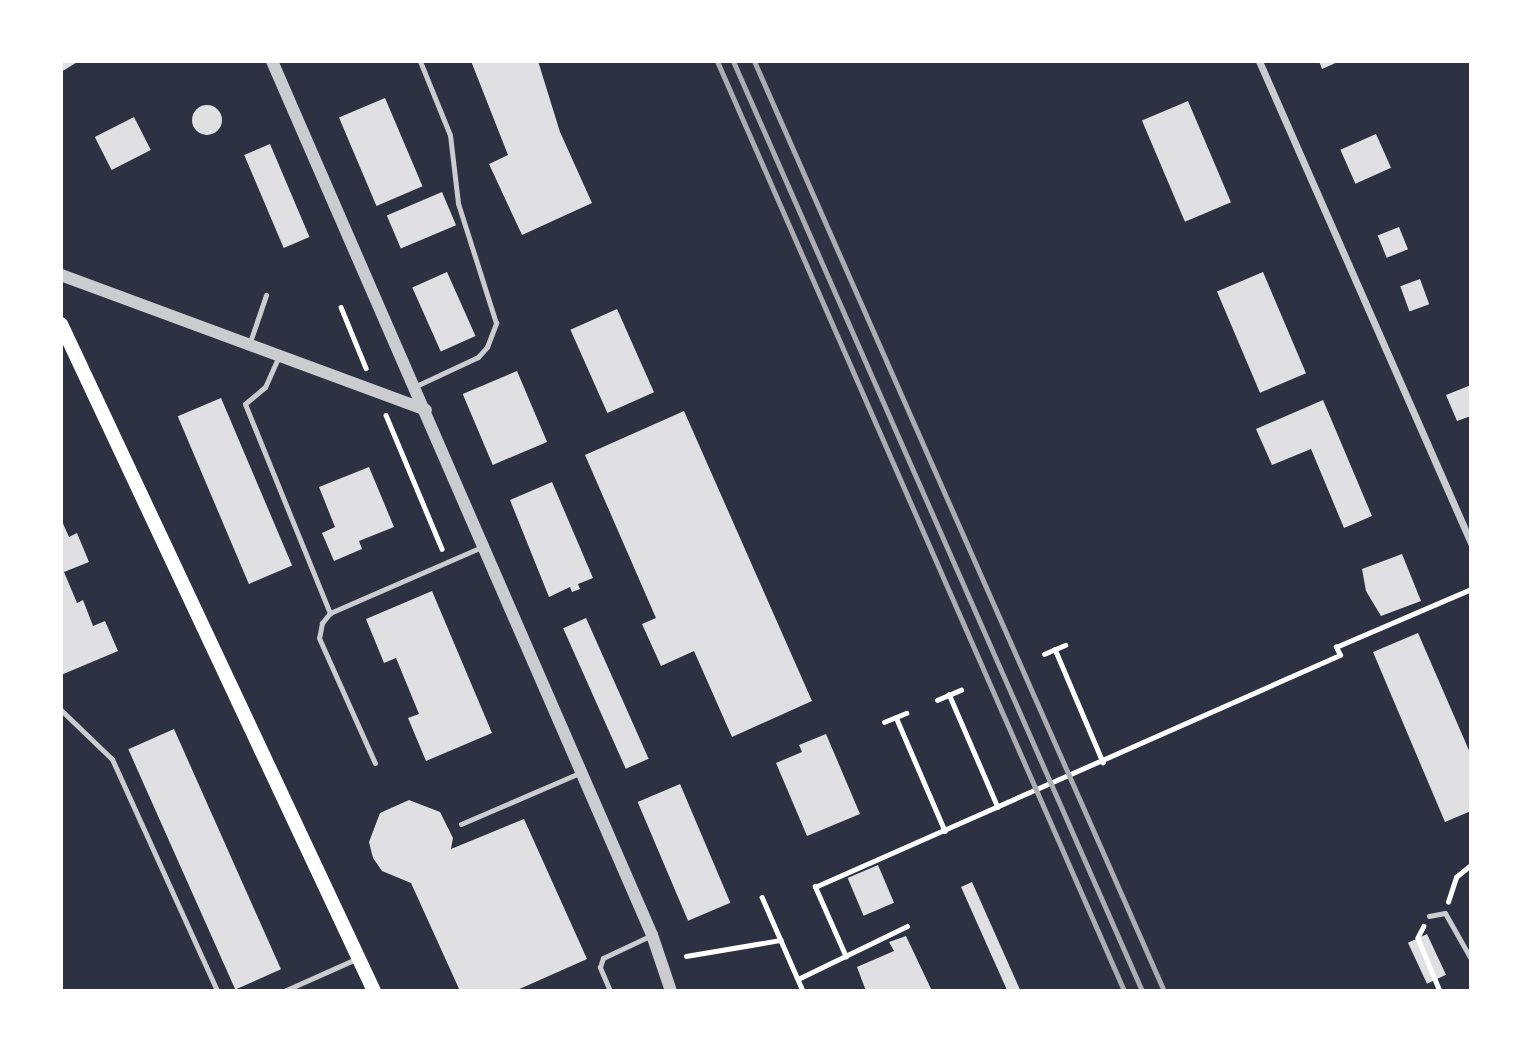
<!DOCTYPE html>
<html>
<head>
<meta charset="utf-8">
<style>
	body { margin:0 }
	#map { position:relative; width:1532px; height:1052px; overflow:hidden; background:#2d3142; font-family:"Fira Sans Condensed",sans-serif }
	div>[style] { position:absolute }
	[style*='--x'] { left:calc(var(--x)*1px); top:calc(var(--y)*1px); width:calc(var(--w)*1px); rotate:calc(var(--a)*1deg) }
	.building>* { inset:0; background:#e0e0e3; transform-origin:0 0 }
	.round { border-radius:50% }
	.path>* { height:4.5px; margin:-2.25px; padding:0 2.25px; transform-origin:2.25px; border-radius:2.25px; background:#fff }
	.service>* { height:5px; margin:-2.5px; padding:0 2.5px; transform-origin:2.5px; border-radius:2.5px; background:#caccd0 }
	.minor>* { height:7px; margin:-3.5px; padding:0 3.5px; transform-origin:3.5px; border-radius:3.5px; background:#caccd0 }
	.tertiary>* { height:12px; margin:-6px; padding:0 6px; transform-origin:6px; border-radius:6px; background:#caccd0 }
	.secondary>* { height:14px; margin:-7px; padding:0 7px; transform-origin:7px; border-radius:7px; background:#fff }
	.rail>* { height:5px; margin:-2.5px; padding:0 2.5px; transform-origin:2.5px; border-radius:2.5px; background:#abadb3 }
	span { translate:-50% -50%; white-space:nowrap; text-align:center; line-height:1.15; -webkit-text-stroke:6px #fff; paint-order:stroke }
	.frame { position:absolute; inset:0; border:63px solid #fff; pointer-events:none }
</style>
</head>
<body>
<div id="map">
	<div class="building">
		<i style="clip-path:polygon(61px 61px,79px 61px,61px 72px)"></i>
		<i style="clip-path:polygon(471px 61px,538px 61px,560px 132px,592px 203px,522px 235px,489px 164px,508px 155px)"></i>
		<i style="clip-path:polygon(1319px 61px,1340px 61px,1322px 69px)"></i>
		<i style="left:385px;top:98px;width:96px;height:50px;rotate:67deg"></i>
		<i style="left:1188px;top:101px;width:110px;height:50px;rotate:67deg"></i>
		<i class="round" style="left:192px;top:105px;width:30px;height:30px"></i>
		<i style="left:134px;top:117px;width:37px;height:44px;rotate:63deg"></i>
		<i style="left:1376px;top:134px;width:37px;height:39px;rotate:66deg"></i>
		<i style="left:270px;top:144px;width:101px;height:28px;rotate:67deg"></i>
		<i style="left:442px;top:192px;width:36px;height:60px;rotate:67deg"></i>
		<i style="left:1399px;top:227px;width:24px;height:23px;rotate:68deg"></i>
		<i style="left:447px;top:272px;width:70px;height:38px;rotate:66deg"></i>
		<i style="left:1263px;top:272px;width:110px;height:50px;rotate:67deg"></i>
		<i style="left:1420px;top:279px;width:27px;height:21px;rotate:70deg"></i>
		<i style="left:617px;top:309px;width:91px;height:51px;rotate:66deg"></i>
		<i style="left:517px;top:371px;width:77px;height:59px;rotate:67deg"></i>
		<i style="clip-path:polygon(1471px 385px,1471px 416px,1457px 421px,1446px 395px)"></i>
		<i style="left:221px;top:398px;width:182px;height:47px;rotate:67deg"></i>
		<i style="clip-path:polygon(1323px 400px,1372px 516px,1344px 528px,1311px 449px,1272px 465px,1256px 429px)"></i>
		<i style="clip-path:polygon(684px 411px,812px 701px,732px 737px,694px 651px,661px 666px,642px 624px,656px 618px,585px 455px)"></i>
		<i style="clip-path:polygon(369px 467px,394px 527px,359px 541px,362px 549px,334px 561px,322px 533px,335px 527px,319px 487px)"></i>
		<i style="clip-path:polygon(552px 482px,593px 578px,578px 584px,580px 589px,572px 592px,570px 587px,549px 597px,510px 500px)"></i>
		<i style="clip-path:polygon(61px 519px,69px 537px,77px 533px,89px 562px,64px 572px,77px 603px,83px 600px,93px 626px,105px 621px,118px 651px,61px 675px)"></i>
		<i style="clip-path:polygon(1402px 554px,1421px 601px,1381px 616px,1366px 591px,1362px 569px)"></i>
		<i style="clip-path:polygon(432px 591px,492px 733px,426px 761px,408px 718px,419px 714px,396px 658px,384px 663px,366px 619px)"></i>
		<i style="left:586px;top:618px;width:154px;height:25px;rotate:66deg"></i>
		<i style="clip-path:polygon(1418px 633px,1471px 755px,1471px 811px,1445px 822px,1373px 652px)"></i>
		<i style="left:174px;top:729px;width:263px;height:50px;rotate:66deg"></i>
		<i style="clip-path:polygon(826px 734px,860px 814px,807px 836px,776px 763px,802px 752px,799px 745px)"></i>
		<i style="left:680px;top:784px;width:129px;height:46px;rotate:67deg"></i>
		<i style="clip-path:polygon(409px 800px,440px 812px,453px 838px,451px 849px,524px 819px,587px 959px,515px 991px,460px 991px,411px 883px,382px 871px,373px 858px,369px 842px,380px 813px)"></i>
		<i style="left:878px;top:865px;width:41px;height:33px;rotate:67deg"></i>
		<i style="left:972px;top:882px;width:119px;height:12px;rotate:66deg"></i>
		<i style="left:1427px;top:934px;width:45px;height:21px;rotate:65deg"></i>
		<i style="clip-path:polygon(906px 936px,932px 991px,866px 991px,857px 967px,894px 951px,889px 942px)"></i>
	</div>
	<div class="path">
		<i style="--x:341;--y:307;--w:66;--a:67.7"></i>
		<i style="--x:386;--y:415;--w:145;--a:67.3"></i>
		<i style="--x:1055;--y:649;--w:123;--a:67"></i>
		<i style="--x:1044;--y:654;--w:23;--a:-23"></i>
		<i style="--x:949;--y:694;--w:123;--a:66.6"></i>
		<i style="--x:937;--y:700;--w:26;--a:-23"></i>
		<i style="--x:896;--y:717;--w:124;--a:66.7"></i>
		<i style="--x:884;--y:722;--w:24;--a:-22"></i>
		<i style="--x:762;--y:897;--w:103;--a:66.4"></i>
		<i style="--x:1448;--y:902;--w:26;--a:-72"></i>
		<i style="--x:1456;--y:877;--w:19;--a:-39"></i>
		<i style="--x:1424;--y:926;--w:13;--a:117"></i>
		<i style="--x:1418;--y:938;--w:57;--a:67.5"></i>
		<i style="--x:686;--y:956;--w:96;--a:-9.6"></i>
		<i style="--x:846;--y:957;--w:77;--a:-113.9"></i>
		<i style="--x:815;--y:887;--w:574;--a:-23.84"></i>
		<i style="--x:1340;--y:655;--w:9;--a:-117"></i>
		<i style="--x:1336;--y:647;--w:147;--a:-23.2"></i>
		<i style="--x:798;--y:979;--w:121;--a:-25.9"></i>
	</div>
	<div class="service">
		<i style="--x:249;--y:345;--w:53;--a:-71.2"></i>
		<i style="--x:278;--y:358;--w:32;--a:114"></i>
		<i style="--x:265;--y:387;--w:26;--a:140"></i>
		<i style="--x:245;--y:404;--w:226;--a:67.9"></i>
		<i style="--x:330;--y:613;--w:166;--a:-23.5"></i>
		<i style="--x:416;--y:386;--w:68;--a:-25.1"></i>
		<i style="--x:478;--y:357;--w:13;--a:-48"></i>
		<i style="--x:487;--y:347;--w:26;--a:-69"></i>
		<i style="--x:496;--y:323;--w:126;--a:-107.6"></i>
		<i style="--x:458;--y:203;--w:68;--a:-96.7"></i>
		<i style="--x:450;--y:135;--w:80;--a:-112.1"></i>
		<i style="--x:330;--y:613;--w:13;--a:129"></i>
		<i style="--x:322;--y:623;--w:15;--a:101"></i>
		<i style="--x:319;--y:638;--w:137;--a:65.9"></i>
		<i style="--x:61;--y:710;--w:71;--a:43.9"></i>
		<i style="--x:112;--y:759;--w:255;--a:65.6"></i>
		<i style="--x:461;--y:824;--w:132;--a:-23.3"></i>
		<i style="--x:1429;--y:916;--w:16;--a:-11"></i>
		<i style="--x:1445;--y:913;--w:53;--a:60.5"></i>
		<i style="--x:284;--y:991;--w:79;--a:-24"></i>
		<i style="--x:610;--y:991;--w:26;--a:-113"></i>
		<i style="--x:600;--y:967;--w:9;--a:-72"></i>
		<i style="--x:603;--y:958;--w:54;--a:-25.1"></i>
	</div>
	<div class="minor">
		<i style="--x:1259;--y:61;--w:527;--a:66.26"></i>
	</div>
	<div class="tertiary">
		<i style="--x:272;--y:61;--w:953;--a:66.5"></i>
		<i style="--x:652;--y:935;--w:59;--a:71.3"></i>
		<i style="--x:61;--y:275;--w:389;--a:20.3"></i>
	</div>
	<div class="secondary">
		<i style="--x:61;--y:324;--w:737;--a:64.86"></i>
	</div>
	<div class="rail">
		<i style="--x:717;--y:61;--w:1015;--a:66.36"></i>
		<i style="--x:733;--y:61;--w:1016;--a:66.26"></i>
		<i style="--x:754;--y:61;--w:1016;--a:66.21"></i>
	</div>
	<div class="frame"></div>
</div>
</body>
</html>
